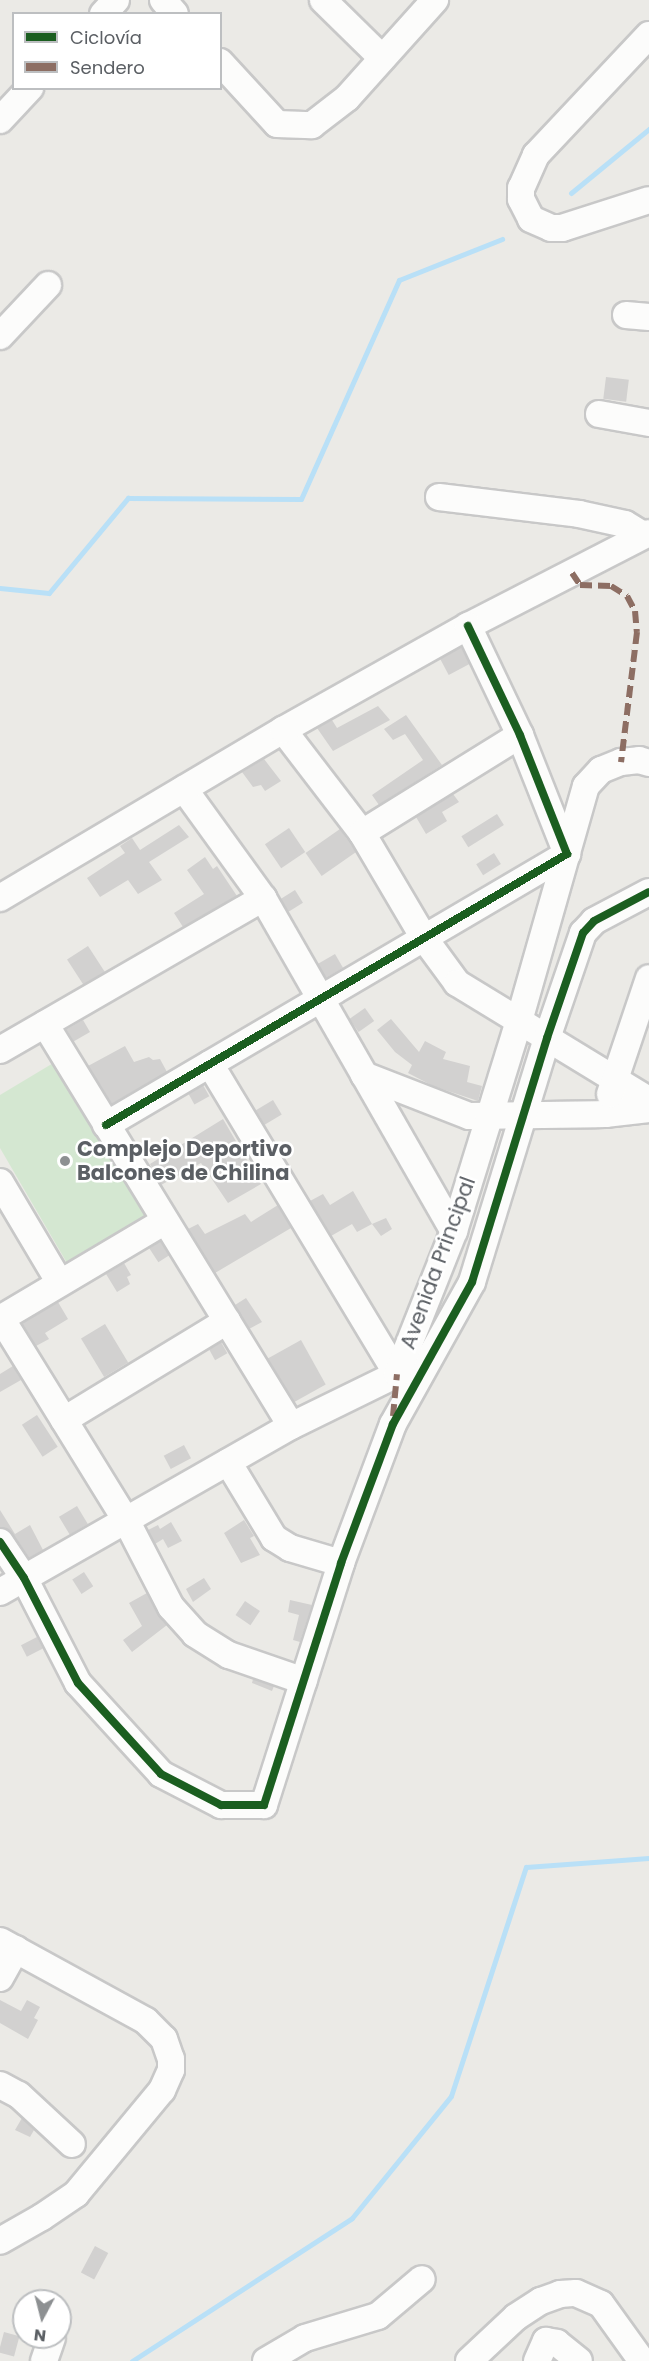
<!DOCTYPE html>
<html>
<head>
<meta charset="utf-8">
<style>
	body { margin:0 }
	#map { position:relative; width:649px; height:2361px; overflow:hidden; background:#ebeae6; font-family:Poppins,sans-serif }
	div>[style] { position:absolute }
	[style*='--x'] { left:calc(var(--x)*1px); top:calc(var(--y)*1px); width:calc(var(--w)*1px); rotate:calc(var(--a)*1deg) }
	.green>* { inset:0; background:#d4e7d1 }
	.stream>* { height:5px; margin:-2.5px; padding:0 2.5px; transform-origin:2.5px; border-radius:2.5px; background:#b9e0f7 }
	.building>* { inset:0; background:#d2d1d0; transform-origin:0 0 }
	.roads { filter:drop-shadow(2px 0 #c8c8c8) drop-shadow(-2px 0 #c8c8c8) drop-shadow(0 2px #c8c8c8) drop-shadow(0 -2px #c8c8c8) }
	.minor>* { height:26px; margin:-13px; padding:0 13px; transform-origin:13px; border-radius:13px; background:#fcfcfb }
	.quiet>* { height:6px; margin-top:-3px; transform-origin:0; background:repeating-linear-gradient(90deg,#8d6e63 0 12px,transparent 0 18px) }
	.cycleway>* { height:8px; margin:-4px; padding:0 4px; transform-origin:4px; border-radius:4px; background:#1b5e20 }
	.dots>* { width:16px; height:16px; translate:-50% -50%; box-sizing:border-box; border:3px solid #fff; border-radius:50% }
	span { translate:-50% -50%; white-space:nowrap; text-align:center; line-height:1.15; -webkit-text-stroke:5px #fff; paint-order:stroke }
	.poi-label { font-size:21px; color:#5b5f64; font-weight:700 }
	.left { translate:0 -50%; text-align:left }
	.street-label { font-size:21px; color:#5b5f64 }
	.legend { position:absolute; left:12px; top:12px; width:210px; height:78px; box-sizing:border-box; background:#fff; border:2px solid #bdbfc1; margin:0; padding:8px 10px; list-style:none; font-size:18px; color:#5b5f64 }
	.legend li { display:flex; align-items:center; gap:12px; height:30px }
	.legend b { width:30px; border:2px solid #bdbfc1 }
	.north { position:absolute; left:12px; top:2289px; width:60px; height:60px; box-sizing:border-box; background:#fff; border:2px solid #bdbfc1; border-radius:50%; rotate:187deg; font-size:16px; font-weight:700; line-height:24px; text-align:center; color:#5b5f64 }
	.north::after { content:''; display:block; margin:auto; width:21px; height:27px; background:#8d9092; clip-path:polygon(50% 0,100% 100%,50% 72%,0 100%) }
</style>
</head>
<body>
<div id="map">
	<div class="green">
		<i style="clip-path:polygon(60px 1059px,160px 1223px,74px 1275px,0 1148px,0 1095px)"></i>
	</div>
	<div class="stream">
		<i style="--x:571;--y:193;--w:101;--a:-39.4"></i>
		<i style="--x:0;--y:588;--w:49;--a:5.8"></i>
		<i style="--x:49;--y:593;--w:124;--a:-50.3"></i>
		<i style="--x:128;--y:498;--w:173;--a:0.3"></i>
		<i style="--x:301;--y:499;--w:240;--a:-65.9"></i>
		<i style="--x:399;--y:280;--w:111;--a:-21.7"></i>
		<i style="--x:132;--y:2361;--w:262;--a:-33"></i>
		<i style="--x:352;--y:2218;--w:157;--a:-50.9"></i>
		<i style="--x:451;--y:2096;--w:241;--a:-71.9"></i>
		<i style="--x:526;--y:1867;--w:123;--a:-4.2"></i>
	</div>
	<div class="building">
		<i style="left:606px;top:377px;width:23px;height:22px;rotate:7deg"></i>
		<i style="left:461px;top:647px;width:19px;height:24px;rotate:62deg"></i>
		<i style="clip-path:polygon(378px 706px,390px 720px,333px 751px,317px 728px,332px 720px,337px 728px)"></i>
		<i style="clip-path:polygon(406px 715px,442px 765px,379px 805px,372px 795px,423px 760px,405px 734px,393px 740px,384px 729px)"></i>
		<i style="clip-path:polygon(264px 759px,281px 781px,265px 791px,261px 785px,253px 787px,242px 772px)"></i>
		<i style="clip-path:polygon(453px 794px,459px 802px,442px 812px,447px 821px,426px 834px,416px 817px)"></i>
		<i style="left:497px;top:814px;width:13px;height:42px;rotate:58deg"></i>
		<i style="clip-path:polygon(179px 825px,189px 837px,149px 862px,162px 880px,138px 894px,128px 880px,100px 897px,87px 878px,125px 853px,120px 846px,132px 838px,140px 850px)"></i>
		<i style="left:289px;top:828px;width:29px;height:29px;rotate:56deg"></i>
		<i style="left:340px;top:829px;width:28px;height:42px;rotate:55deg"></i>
		<i style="left:494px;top:853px;width:13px;height:21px;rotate:58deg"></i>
		<i style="clip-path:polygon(205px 857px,213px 869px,217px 866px,237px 896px,183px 927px,174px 913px,204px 894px,187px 870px)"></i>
		<i style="left:295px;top:890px;width:15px;height:17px;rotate:58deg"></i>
		<i style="left:88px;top:946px;width:31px;height:25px;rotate:57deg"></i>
		<i style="left:335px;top:954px;width:16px;height:20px;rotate:60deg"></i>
		<i style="left:365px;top:1008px;width:16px;height:19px;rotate:55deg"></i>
		<i style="clip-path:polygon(391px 1019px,419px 1052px,425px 1041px,446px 1052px,443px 1059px,470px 1066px,467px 1082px,482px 1086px,478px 1101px,433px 1086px,408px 1073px,412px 1065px,395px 1052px,377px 1030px)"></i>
		<i style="left:83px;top:1020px;width:14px;height:19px;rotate:60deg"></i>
		<i style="clip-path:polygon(125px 1046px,134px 1062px,149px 1057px,153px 1060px,160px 1059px,167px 1072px,112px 1104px,88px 1066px)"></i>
		<i style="left:203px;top:1085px;width:13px;height:17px;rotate:61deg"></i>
		<i style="left:273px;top:1100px;width:17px;height:20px;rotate:59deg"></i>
		<i style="clip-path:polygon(223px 1119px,261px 1184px,228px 1203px,201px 1163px,161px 1185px,150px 1164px)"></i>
		<i style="clip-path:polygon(353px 1191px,372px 1224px,357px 1232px,352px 1224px,331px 1236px,310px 1201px,323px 1194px,330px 1205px)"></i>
		<i style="clip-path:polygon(278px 1205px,291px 1228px,215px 1273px,188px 1229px,198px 1224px,205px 1234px,245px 1214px,251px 1222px)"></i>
		<i style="clip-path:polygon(386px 1218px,392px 1229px,381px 1236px,372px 1224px)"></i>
		<i style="left:160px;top:1241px;width:17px;height:13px;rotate:57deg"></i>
		<i style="clip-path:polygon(124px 1263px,131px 1275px,127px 1277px,130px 1284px,117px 1292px,106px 1274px)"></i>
		<i style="clip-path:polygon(246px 1298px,262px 1322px,249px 1329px,235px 1305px)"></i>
		<i style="clip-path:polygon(58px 1302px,68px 1319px,45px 1333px,49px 1339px,36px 1346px,22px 1323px)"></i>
		<i style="left:105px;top:1324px;width:45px;height:28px;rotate:59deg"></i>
		<i style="left:301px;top:1340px;width:51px;height:39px;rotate:61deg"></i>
		<i style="left:221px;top:1342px;width:13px;height:14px;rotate:61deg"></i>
		<i style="clip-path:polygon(13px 1366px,21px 1380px,0 1392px,0 1374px)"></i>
		<i style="left:37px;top:1415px;width:38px;height:18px;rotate:57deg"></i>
		<i style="left:184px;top:1445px;width:15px;height:23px;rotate:62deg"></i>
		<i style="left:77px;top:1506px;width:21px;height:21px;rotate:59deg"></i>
		<i style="clip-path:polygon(0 1510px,15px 1534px,30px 1525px,43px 1550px,29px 1558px,12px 1533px,0 1527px)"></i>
		<i style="clip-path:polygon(244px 1520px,254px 1536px,250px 1538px,260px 1555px,241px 1563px,224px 1533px)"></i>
		<i style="clip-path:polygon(171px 1522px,182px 1541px,168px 1548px,163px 1539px,155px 1544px,148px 1530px,158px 1525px,160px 1529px)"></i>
		<i style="left:84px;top:1572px;width:17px;height:14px;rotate:57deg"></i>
		<i style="clip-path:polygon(204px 1578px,211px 1589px,193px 1602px,186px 1589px)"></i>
		<i style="clip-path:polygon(147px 1593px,167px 1625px,132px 1652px,123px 1640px,142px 1626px,129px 1603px)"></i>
		<i style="clip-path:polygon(290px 1600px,312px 1605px,300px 1642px,293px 1640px,299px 1615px,288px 1612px)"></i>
		<i style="left:245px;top:1601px;width:18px;height:17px;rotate:34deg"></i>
		<i style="left:37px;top:1637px;width:13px;height:18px;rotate:63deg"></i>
		<i style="clip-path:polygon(253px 1679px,274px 1686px,272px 1691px,252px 1683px)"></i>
		<i style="clip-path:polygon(0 2000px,21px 2011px,27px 2000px,40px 2007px,34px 2018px,38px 2020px,28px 2039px,0 2023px)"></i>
		<i style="clip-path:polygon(22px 2118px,34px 2130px,30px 2137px,15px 2130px)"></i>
		<i style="left:95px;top:2246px;width:15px;height:30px;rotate:28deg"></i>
		<i style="left:4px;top:2332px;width:16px;height:21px;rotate:15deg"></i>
	</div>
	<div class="roads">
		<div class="minor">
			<i style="--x:163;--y:0;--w:18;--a:49"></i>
			<i style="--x:323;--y:0;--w:83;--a:44.5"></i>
			<i style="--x:103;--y:14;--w:19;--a:-47"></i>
			<i style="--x:649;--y:35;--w:165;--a:133.3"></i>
			<i style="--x:536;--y:155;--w:36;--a:114"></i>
			<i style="--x:521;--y:188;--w:11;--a:90"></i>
			<i style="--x:521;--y:199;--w:22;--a:63"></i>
			<i style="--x:531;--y:219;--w:22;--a:24"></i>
			<i style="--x:551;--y:228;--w:11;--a:0"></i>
			<i style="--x:562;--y:228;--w:91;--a:-17.8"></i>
			<i style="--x:220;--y:62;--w:84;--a:47.4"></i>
			<i style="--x:277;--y:124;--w:35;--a:2"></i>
			<i style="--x:312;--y:125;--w:44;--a:-37.6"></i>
			<i style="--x:347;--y:98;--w:132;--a:-48.1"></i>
			<i style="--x:0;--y:120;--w:44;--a:-46.8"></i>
			<i style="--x:626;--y:315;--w:23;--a:5"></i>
			<i style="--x:0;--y:336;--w:70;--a:-46.7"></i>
			<i style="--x:599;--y:414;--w:51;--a:10.2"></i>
			<i style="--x:439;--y:497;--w:141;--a:6.9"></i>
			<i style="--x:579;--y:514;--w:47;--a:12.3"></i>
			<i style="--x:625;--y:524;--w:21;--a:31"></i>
			<i style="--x:283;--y:730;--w:130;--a:52.5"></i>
			<i style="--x:362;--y:833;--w:122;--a:59.4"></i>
			<i style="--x:424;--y:938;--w:56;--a:53.7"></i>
			<i style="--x:457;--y:983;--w:225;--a:31.4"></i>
			<i style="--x:184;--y:789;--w:135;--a:54.1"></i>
			<i style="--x:263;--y:898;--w:384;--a:60.2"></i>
			<i style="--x:362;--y:833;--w:186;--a:-31.8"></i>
			<i style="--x:0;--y:898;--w:329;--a:-30.7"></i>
			<i style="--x:283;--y:730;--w:212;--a:-29.3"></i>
			<i style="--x:468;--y:626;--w:203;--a:-27.2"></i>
			<i style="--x:45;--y:1024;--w:471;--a:58.5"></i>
			<i style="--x:0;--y:1050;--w:304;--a:-30"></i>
			<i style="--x:210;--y:1064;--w:362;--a:58.9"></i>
			<i style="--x:364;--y:1075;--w:113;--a:21.3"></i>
			<i style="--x:469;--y:1116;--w:136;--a:-0.8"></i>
			<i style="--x:605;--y:1114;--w:44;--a:-6.5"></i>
			<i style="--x:610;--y:1094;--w:122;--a:-71.4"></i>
			<i style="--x:106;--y:1125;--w:535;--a:-30.45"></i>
			<i style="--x:567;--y:854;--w:128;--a:-111.6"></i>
			<i style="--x:520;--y:735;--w:121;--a:-115.5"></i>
			<i style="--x:0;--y:1182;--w:117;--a:59.3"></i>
			<i style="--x:1;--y:1318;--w:238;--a:58.3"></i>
			<i style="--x:126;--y:1520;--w:98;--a:62.7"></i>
			<i style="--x:171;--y:1607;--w:36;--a:48"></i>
			<i style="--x:195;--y:1634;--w:40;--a:32"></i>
			<i style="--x:229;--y:1655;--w:79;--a:19.1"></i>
			<i style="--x:0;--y:1319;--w:192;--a:-30.7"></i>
			<i style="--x:64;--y:1420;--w:191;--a:-31.3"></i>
			<i style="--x:228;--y:1462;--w:89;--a:58.8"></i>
			<i style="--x:274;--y:1538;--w:19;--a:32"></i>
			<i style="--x:290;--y:1548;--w:53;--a:16.4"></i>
			<i style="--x:0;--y:1542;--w:43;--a:56.3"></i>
			<i style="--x:24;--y:1578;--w:118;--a:62.8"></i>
			<i style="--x:78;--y:1683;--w:123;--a:47.6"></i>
			<i style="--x:161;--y:1774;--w:68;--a:27.3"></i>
			<i style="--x:221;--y:1805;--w:43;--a:0"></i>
			<i style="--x:264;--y:1805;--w:254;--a:-72.3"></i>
			<i style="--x:341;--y:1563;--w:148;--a:-69.5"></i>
			<i style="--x:393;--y:1424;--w:162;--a:-60.9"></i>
			<i style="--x:472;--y:1282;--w:255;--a:-72.9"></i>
			<i style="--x:547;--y:1038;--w:111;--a:-71.1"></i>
			<i style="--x:583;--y:933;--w:16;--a:-47"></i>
			<i style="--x:594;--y:921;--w:62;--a:-27.8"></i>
			<i style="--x:0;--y:1592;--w:335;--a:-29.7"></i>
			<i style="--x:291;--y:1426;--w:118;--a:-26.1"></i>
			<i style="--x:397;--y:1374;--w:154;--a:-68.3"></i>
			<i style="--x:454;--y:1231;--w:220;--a:-72.8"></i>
			<i style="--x:519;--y:1021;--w:244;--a:-74.1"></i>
			<i style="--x:586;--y:786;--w:22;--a:-47"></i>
			<i style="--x:601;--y:770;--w:22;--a:-22"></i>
			<i style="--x:621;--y:762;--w:18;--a:-6"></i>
			<i style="--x:639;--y:760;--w:10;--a:17"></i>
			<i style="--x:0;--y:1941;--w:166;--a:28.7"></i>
			<i style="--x:146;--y:2021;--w:25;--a:45"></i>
			<i style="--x:164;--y:2039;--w:21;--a:71"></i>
			<i style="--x:171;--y:2059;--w:11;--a:90"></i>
			<i style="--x:171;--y:2070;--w:22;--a:114"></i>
			<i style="--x:162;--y:2090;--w:135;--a:129.6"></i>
			<i style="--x:76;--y:2194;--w:41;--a:145.9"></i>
			<i style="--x:42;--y:2217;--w:48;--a:150.3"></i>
			<i style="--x:0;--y:1978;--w:33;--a:-61"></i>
			<i style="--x:0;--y:2085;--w:21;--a:28"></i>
			<i style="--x:19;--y:2095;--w:72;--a:42.8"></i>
			<i style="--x:44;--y:2361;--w:24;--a:-71"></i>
			<i style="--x:266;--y:2361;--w:45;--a:-30.5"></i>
			<i style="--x:305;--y:2338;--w:76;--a:-16.8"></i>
			<i style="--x:378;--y:2316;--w:57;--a:-40.1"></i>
			<i style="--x:469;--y:2361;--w:64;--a:-43.1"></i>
			<i style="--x:516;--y:2317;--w:30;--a:-33"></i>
			<i style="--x:541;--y:2301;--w:20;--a:-20"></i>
			<i style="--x:560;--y:2294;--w:16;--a:-4"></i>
			<i style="--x:576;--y:2293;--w:27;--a:24"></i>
			<i style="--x:601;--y:2304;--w:70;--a:54.3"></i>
			<i style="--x:537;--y:2361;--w:22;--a:-66"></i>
			<i style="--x:546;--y:2341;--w:11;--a:10"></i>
			<i style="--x:557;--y:2343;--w:28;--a:39"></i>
		</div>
	</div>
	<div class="quiet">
		<i style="--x:572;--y:573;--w:14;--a:56"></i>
		<i style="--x:580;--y:585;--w:31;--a:2"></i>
		<i style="--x:611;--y:586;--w:19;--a:32"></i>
		<i style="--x:627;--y:596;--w:17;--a:62"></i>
		<i style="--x:635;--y:611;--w:21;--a:85"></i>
		<i style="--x:637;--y:632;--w:131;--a:97"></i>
		<i style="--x:393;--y:1416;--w:42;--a:-84.6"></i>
	</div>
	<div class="cycleway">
		<i style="--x:106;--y:1125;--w:535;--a:-30.45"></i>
		<i style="--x:567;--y:854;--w:128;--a:-111.6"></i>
		<i style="--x:520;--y:735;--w:121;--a:-115.5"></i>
		<i style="--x:0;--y:1542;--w:43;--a:56.3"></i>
		<i style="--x:24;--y:1578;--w:118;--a:62.8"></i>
		<i style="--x:78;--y:1683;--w:123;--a:47.6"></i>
		<i style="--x:161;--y:1774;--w:68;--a:27.3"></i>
		<i style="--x:221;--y:1805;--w:43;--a:0"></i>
		<i style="--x:264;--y:1805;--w:254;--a:-72.3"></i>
		<i style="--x:341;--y:1563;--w:148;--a:-69.5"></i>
		<i style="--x:393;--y:1424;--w:162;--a:-60.9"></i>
		<i style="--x:472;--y:1282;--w:255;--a:-72.9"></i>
		<i style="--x:547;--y:1038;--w:111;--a:-71.1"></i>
		<i style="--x:583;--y:933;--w:16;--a:-47"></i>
		<i style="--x:594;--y:921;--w:62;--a:-27.8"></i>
	</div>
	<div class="dots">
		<i style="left:65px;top:1161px;background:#8d9092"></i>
	</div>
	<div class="poi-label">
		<span class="left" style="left:77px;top:1161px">Complejo Deportivo<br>Balcones de Chilina</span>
	</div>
	<div class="street-label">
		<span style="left:438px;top:1263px;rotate:-70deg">Avenida Principal</span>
	</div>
	<ul class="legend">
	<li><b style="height:8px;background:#1b5e20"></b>Ciclovía</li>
	<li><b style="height:8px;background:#8d6e63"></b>Sendero</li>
	</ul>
	<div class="north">N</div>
</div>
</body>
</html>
